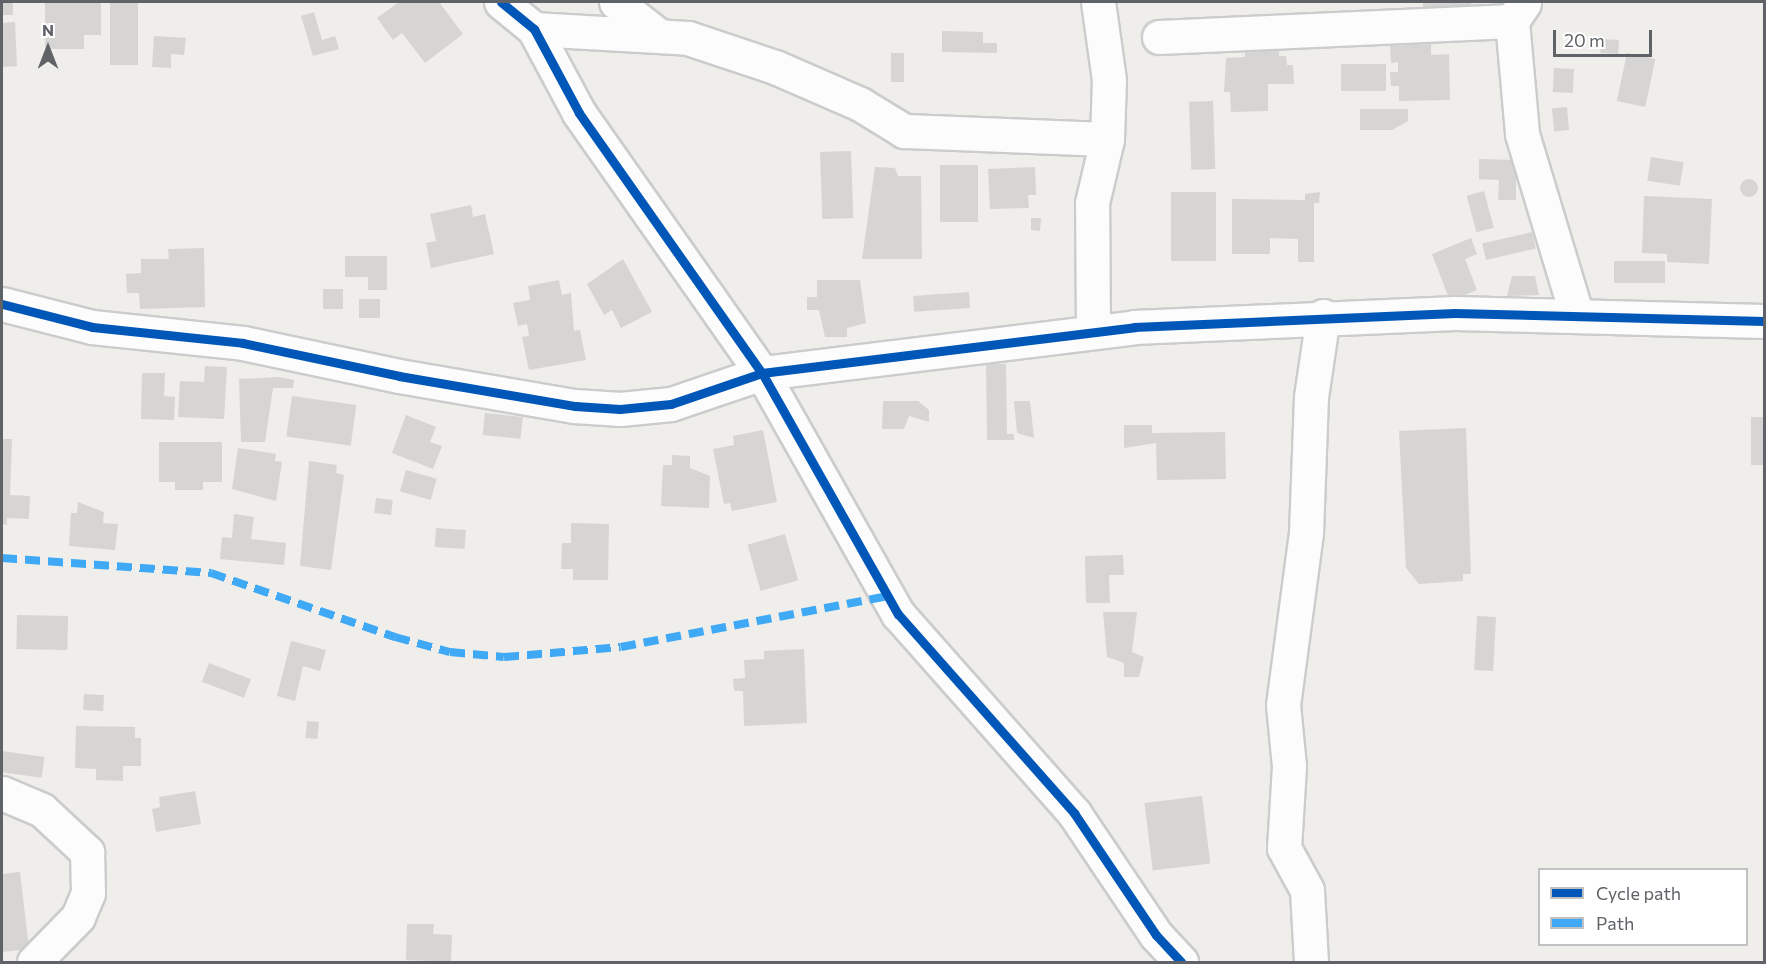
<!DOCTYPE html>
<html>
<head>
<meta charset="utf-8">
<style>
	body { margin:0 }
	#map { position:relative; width:1766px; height:964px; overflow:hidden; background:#efeeea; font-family:Commissioner,sans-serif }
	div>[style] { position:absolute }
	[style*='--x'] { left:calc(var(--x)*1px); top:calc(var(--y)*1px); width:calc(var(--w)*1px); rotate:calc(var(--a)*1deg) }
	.building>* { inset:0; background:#d6d5d3; transform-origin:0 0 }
	.round { border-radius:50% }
	.roads { filter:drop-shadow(2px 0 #cbcccc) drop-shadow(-2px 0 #cbcccc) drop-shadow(0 2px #cbcccc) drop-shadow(0 -2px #cbcccc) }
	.minor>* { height:33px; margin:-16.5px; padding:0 16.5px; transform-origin:16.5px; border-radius:16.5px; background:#fdfcfc }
	.quiet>* { height:8px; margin-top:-4px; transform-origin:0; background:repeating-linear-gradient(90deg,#3fa9f5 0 15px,transparent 0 23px) }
	.cycleway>* { height:9px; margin:-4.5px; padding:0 4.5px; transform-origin:4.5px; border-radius:4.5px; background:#0057b8 }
	span { translate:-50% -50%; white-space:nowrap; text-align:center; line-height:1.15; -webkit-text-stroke:5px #fff; paint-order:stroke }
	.frame { position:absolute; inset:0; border:3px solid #5f6368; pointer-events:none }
	.legend { position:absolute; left:1538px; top:868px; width:210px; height:78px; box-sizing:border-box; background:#fff; border:2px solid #bfc1c3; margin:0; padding:8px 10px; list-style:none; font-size:18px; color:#5f6368 }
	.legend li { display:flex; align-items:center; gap:12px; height:30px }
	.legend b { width:30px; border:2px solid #bfc1c3 }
	.north { position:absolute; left:18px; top:18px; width:60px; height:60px; -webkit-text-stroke:4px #fff; paint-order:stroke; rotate:0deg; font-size:16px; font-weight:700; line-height:24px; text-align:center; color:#5f6368 }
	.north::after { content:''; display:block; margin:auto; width:21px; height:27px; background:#5f6368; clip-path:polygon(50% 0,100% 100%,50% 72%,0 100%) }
	.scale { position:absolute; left:1553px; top:30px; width:99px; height:27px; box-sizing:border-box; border:3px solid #5f6368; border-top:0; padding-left:8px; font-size:18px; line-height:21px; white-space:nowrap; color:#5f6368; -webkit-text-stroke:4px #fff; paint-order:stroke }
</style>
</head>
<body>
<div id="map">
	<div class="building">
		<i style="left:2px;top:2px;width:11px;height:13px"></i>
		<i style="clip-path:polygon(45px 2px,101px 2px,101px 35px,84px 35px,84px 49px,45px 49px)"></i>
		<i style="left:110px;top:2px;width:28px;height:63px"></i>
		<i style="clip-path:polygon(399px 2px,439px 2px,463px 34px,425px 63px,402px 33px,393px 40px,377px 18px)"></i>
		<i style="left:1423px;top:2px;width:48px;height:10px"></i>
		<i style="clip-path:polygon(314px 12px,322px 40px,335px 36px,339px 49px,313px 56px,301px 16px)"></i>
		<i style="clip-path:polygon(15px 22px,17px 66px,2px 67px,2px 23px)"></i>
		<i style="clip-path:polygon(942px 31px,983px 32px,983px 43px,997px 43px,997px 53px,942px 52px)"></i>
		<i style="clip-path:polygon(154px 36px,186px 38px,184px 55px,171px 54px,171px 68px,152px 67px)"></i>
		<i style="left:1601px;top:39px;width:18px;height:14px;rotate:3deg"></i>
		<i style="clip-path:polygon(1431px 44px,1431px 55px,1449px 54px,1450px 100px,1399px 101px,1399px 86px,1391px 86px,1390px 72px,1398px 72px,1398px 62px,1391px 63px,1390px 46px)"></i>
		<i style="clip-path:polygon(1245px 50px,1279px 50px,1279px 56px,1286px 56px,1287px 65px,1293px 65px,1294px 84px,1268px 84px,1268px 111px,1231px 112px,1230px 92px,1224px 92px,1226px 58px,1245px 57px)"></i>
		<i style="left:891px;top:53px;width:13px;height:29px"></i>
		<i style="left:1627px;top:53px;width:29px;height:49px;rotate:12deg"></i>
		<i style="left:1341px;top:64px;width:45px;height:27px"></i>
		<i style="left:1554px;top:68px;width:20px;height:24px;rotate:3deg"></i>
		<i style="left:1213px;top:101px;width:68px;height:24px;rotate:88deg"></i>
		<i style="left:1567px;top:107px;width:23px;height:15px;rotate:85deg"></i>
		<i style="clip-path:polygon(1360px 109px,1408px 109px,1408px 121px,1392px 130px,1360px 130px)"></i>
		<i style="left:851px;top:151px;width:67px;height:31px;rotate:88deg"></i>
		<i style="left:1651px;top:157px;width:33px;height:24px;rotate:9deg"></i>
		<i style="clip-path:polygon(1479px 159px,1516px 160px,1516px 200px,1498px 200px,1499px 180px,1479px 179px)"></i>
		<i style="left:940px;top:165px;width:38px;height:57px"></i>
		<i style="clip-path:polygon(875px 167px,895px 168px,898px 176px,921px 176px,922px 259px,862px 259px)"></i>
		<i style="clip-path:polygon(1035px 167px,1036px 195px,1028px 195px,1029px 208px,990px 209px,988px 169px)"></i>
		<i class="round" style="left:1740px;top:179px;width:18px;height:18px"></i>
		<i style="left:1484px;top:191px;width:38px;height:18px;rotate:75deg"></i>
		<i style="left:1171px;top:192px;width:45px;height:69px"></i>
		<i style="clip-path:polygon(1320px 192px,1319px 203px,1314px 203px,1314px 262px,1298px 262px,1298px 239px,1270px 238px,1270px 254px,1232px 254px,1232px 199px,1305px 200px,1305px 194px)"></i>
		<i style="clip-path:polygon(1644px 196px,1712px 199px,1709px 264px,1667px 262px,1667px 254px,1642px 253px)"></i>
		<i style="clip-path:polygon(471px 205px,473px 217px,485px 214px,494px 254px,431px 268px,426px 243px,436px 241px,430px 214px)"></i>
		<i style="clip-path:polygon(1031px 218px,1041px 218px,1040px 231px,1031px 230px)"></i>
		<i style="left:1532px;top:232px;width:17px;height:51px;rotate:77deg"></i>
		<i style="clip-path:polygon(1471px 238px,1477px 254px,1465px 259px,1477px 290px,1450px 301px,1432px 254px)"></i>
		<i style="clip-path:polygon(204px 248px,205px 307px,140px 309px,139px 293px,127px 293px,126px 274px,141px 273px,141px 259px,169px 259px,168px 249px)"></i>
		<i style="clip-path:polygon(345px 256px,387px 256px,387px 290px,368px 290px,368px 277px,345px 277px)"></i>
		<i style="clip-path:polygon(623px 259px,652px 312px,621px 328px,612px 310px,604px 315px,587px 284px)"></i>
		<i style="left:1614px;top:261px;width:51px;height:22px"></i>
		<i style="clip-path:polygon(1512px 276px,1535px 276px,1539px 295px,1507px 296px)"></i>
		<i style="clip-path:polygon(559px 280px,562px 295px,571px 293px,574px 331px,580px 330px,586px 360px,529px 370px,522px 337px,529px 336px,527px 324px,518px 326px,513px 303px,530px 300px,528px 286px)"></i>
		<i style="clip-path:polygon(817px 280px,860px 280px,866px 323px,847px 328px,847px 337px,825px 337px,819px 310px,807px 310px,807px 297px,817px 297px)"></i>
		<i style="left:323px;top:289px;width:20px;height:20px"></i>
		<i style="left:969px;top:292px;width:16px;height:56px;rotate:86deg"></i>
		<i style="left:380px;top:299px;width:19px;height:21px;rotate:90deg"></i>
		<i style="clip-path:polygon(986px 364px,1006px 364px,1007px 434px,1014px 434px,1014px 440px,987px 440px)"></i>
		<i style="clip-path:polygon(205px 366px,227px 367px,224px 419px,178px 417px,180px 381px,204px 382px)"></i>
		<i style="clip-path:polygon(142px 373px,165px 373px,164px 396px,175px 397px,174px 420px,141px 419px)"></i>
		<i style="clip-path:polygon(279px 377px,294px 380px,293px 388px,273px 388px,265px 442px,241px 442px,239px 379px)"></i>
		<i style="left:292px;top:396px;width:65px;height:41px;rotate:8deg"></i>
		<i style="clip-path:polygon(883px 401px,918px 401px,929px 410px,929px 422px,909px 416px,904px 429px,882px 429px)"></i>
		<i style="clip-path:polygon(1014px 401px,1030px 401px,1034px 438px,1017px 433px)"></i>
		<i style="left:485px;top:413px;width:38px;height:22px;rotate:6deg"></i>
		<i style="clip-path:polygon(406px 415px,436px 427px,430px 442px,442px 446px,433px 469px,392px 453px)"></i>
		<i style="left:1751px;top:417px;width:13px;height:48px"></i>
		<i style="clip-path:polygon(1124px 425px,1152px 425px,1152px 433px,1225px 432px,1226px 479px,1157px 480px,1156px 443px,1124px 448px)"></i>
		<i style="clip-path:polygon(1466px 428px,1471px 574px,1463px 574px,1463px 581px,1419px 584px,1406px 568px,1399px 431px)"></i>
		<i style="clip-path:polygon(763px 430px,777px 502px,732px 511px,730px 503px,724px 504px,713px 449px,734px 445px,733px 436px)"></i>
		<i style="clip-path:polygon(2px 439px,12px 439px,10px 495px,30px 496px,29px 519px,7px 518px,7px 525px,2px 524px)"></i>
		<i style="clip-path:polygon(159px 442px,222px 442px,222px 482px,203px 482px,203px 490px,175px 490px,175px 482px,159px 482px)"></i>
		<i style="clip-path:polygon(238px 448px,276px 454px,275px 461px,282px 462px,276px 501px,232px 489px)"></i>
		<i style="clip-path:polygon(672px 455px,690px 456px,690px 468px,710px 476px,709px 508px,661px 506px,663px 465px,672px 465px)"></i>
		<i style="clip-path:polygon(309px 461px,337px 465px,336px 473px,344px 475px,331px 570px,300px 566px)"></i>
		<i style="left:406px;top:470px;width:32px;height:22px;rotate:16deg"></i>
		<i style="left:376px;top:498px;width:17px;height:15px;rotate:7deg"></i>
		<i style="clip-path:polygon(78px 502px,104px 512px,103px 523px,118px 524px,115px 550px,69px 546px,71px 513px,77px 513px)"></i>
		<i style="clip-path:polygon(234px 514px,254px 517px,251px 539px,286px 543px,284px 565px,220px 559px,222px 537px,232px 538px)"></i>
		<i style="clip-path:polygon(571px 523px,609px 524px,608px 580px,573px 580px,573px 569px,561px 569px,562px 543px,571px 543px)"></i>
		<i style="left:436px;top:528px;width:30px;height:19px;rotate:4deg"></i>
		<i style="left:785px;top:534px;width:48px;height:39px;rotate:74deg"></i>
		<i style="clip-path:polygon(1123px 555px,1124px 575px,1109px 575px,1110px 603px,1086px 603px,1085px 556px)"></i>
		<i style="clip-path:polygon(1103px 612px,1137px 612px,1132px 652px,1144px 657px,1139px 677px,1124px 677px,1124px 663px,1107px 657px)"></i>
		<i style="left:17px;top:615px;width:51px;height:34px;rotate:1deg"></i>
		<i style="left:1477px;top:616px;width:19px;height:54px;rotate:3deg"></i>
		<i style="clip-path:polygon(291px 641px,326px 650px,320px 671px,303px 666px,295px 701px,277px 696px)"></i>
		<i style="clip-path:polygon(804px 649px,807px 723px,744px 726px,743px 691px,734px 691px,733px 679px,745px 678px,744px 660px,764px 659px,764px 651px)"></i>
		<i style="left:209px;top:663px;width:45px;height:20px;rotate:21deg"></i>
		<i style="left:84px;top:694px;width:20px;height:16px;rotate:3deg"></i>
		<i style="left:307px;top:721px;width:12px;height:17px;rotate:5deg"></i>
		<i style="clip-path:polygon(76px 726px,135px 727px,135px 738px,141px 738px,141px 766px,123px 766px,123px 781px,96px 780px,96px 769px,75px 768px)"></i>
		<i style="left:2px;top:751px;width:43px;height:21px;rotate:8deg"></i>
		<i style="clip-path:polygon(195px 791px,201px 824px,156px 832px,152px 809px,160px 807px,159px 797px)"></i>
		<i style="left:1202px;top:796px;width:68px;height:58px;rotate:83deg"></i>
		<i style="clip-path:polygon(20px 872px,29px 949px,2px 952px,2px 874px)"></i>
		<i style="clip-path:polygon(407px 924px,434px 924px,433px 934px,452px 935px,451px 962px,406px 960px)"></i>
	</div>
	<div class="roads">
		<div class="minor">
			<i style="--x:501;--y:2;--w:43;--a:39.3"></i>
			<i style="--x:534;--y:29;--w:95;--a:61.8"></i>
			<i style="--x:579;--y:113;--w:318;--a:54.9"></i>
			<i style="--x:762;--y:373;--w:277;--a:60.6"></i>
			<i style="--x:898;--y:614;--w:266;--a:48.5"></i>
			<i style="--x:1074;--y:813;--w:147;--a:56.1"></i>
			<i style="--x:1156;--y:935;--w:37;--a:47"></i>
			<i style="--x:616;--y:2;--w:53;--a:38.2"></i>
			<i style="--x:1524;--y:3;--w:22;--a:124"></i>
			<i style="--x:1512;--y:21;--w:113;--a:84.9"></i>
			<i style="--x:1522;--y:134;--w:190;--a:73.2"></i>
			<i style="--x:534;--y:29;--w:154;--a:3.3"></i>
			<i style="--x:688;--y:38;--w:92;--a:18.4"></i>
			<i style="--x:775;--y:67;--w:93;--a:23.5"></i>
			<i style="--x:860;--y:104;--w:52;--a:31.5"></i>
			<i style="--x:904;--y:131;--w:203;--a:2.3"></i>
			<i style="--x:1159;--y:37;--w:353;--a:-2.6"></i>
			<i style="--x:2;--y:304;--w:93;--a:14.3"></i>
			<i style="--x:92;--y:327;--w:152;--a:6"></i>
			<i style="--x:243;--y:343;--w:159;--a:11.9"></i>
			<i style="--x:399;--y:376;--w:179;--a:9.7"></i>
			<i style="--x:575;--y:406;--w:45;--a:3.8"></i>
			<i style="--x:620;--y:409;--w:51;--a:-5.6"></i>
			<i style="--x:671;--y:404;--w:96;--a:-18.8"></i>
			<i style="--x:762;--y:373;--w:375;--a:-7"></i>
			<i style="--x:1134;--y:327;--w:321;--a:-2.5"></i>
			<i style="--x:1455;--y:313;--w:309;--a:1.5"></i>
			<i style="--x:1093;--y:331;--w:128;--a:-90.4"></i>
			<i style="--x:1092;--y:203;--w:66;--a:-76.8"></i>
			<i style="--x:1107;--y:139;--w:59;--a:-88.1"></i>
			<i style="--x:1109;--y:80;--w:79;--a:-98"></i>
			<i style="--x:2;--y:793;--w:43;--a:23"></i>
			<i style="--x:42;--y:810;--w:62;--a:43"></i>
			<i style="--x:87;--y:852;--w:41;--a:88.6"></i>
			<i style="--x:88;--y:893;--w:26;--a:113"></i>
			<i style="--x:78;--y:917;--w:63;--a:134.4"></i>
			<i style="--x:1311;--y:962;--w:72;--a:-93.2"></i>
			<i style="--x:1307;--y:890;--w:48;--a:-118.7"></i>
			<i style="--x:1284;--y:848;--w:82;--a:-86.5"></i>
			<i style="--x:1289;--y:766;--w:61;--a:-95.6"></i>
			<i style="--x:1283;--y:705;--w:174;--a:-82.4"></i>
			<i style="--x:1306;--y:533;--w:136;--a:-87.9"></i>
			<i style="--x:1311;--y:397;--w:82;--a:-81.6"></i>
		</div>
	</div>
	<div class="quiet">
		<i style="--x:2;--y:558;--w:210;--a:4.1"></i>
		<i style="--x:211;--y:573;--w:195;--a:19.2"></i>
		<i style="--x:395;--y:637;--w:57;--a:15.3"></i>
		<i style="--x:450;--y:652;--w:54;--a:5.3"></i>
		<i style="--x:504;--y:657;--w:117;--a:-4.9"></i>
		<i style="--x:621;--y:647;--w:272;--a:-10.8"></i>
	</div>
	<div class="cycleway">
		<i style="--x:501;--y:2;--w:43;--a:39.3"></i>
		<i style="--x:534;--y:29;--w:95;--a:61.8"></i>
		<i style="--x:579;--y:113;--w:318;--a:54.9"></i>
		<i style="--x:762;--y:373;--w:277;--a:60.6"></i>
		<i style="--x:898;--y:614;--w:266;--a:48.5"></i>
		<i style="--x:1074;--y:813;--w:147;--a:56.1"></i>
		<i style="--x:1156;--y:935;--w:37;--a:47"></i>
		<i style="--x:2;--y:304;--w:93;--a:14.3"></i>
		<i style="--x:92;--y:327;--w:152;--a:6"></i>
		<i style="--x:243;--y:343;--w:159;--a:11.9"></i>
		<i style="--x:399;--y:376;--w:179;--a:9.7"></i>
		<i style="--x:575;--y:406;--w:45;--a:3.8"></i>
		<i style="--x:620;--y:409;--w:51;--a:-5.6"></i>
		<i style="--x:671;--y:404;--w:96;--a:-18.8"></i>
		<i style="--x:762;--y:373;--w:375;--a:-7"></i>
		<i style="--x:1134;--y:327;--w:321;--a:-2.5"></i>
		<i style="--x:1455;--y:313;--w:309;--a:1.5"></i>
	</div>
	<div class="frame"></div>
	<ul class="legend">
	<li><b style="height:8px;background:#0057b8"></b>Cycle path</li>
	<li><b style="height:8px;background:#3fa9f5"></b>Path</li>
	</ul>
	<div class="north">N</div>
	<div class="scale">20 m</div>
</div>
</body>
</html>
